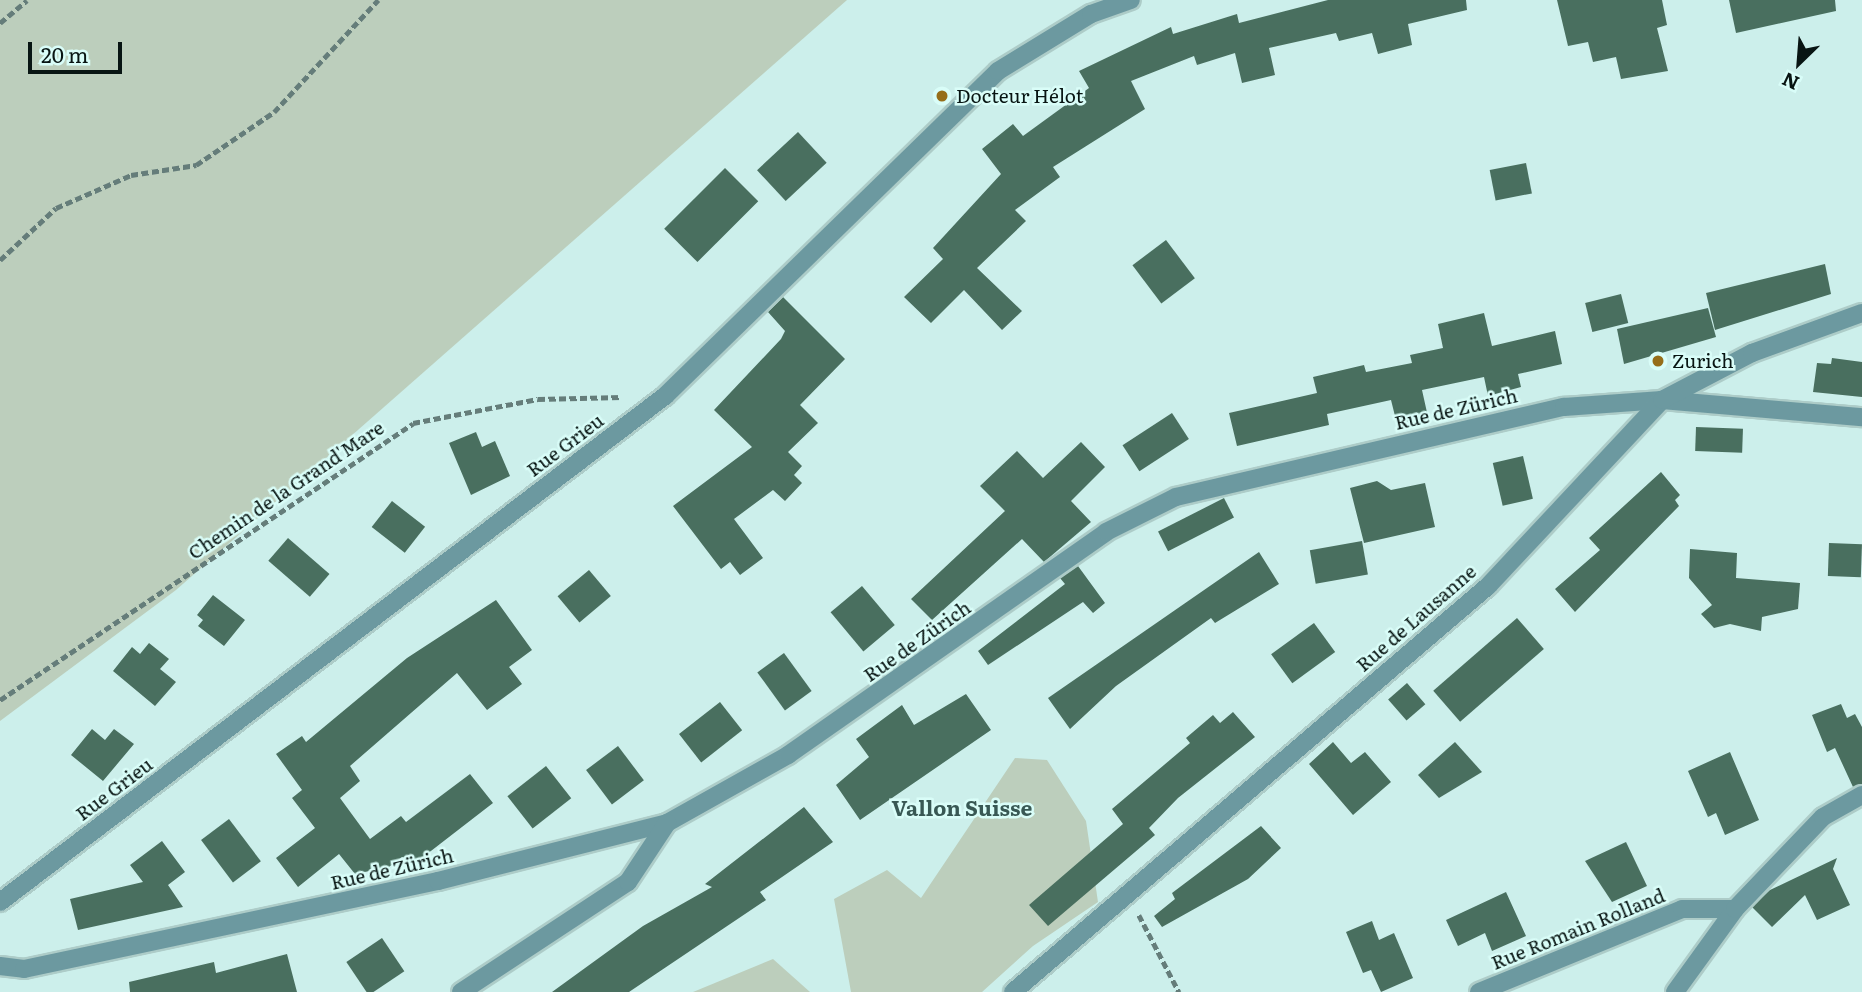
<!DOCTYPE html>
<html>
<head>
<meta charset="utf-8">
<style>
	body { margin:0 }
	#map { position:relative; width:1862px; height:992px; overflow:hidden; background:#ccefeb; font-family:Literata,serif }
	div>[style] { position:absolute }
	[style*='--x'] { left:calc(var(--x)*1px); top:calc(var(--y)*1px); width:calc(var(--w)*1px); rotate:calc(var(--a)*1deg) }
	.green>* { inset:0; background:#bccebc }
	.building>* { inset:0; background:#496f5f; transform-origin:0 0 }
	.path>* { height:4.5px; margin-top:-2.25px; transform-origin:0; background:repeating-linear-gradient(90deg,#657d7a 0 7px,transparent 0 10.5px) }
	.roads { filter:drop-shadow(2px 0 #adccc8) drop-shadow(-2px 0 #adccc8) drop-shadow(0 2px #adccc8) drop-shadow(0 -2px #adccc8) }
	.minor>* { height:18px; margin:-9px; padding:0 9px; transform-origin:9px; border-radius:9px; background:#6c99a0 }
	.dots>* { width:19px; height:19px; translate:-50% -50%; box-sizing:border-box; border:4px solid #d9fdf8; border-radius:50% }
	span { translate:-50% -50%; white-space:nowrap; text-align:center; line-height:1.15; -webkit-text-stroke:5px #d9fdf8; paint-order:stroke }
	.poi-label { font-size:19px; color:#081513 }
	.left { translate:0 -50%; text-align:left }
	.street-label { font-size:19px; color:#081513 }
	.neighbourhood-label { font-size:21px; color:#385854; font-weight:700 }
	.north { position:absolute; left:1764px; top:28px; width:70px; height:70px; -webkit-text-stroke:5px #d9fdf8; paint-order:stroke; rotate:205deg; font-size:19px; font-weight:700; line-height:28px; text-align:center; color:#081513 }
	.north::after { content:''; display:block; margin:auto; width:24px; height:32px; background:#081513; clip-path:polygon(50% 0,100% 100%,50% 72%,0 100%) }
	.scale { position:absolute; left:28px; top:42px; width:94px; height:32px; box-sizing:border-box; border:4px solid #081513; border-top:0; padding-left:9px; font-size:21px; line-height:24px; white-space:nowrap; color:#081513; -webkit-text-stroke:5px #d9fdf8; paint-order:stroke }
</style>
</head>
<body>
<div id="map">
	<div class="green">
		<i style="clip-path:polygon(0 0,847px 0,176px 590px,0 721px)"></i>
		<i style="clip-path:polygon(1015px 758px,1047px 760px,1086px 821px,1098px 902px,1033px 946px,982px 992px,851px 992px,834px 899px,887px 870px,921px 898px)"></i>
		<i style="clip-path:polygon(773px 959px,810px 992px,693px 992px)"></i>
	</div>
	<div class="building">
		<i style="clip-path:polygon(1328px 0,1466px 0,1467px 10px,1408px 24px,1412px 45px,1378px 54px,1372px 33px,1339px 41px,1336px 33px,1269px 48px,1275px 75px,1242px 83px,1235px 53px,1197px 65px,1194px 56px,1131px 81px,1145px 109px,1053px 167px,1060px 177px,1015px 210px,1026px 221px,977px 268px,1022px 311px,1002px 330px,964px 290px,931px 323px,904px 297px,943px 259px,933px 248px,1001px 174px,982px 149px,1013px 124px,1023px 136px,1089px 88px,1079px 71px,1171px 27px,1173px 34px,1237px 14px,1239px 23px)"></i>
		<i style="clip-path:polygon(1557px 0,1662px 0,1667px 25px,1657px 28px,1668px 71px,1621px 79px,1616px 57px,1593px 62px,1588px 42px,1568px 46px)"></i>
		<i style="clip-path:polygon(1729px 0,1835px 0,1836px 11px,1736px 33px)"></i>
		<i style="left:798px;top:132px;width:42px;height:56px;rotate:47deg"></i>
		<i style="left:1526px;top:163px;width:31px;height:37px;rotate:79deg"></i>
		<i style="left:725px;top:168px;width:47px;height:86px;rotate:45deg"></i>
		<i style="left:1166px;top:240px;width:48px;height:42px;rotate:53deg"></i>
		<i style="clip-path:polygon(1825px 264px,1831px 294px,1715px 330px,1706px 293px)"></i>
		<i style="left:1621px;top:294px;width:30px;height:37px;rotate:76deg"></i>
		<i style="clip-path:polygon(783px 297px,845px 359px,800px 405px,818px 423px,788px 452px,802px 466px,794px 475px,802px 483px,785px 501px,773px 490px,734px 519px,763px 558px,740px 575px,730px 562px,721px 569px,673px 506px,752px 447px,714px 410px,781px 339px,785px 331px,768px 312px)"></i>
		<i style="clip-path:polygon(1708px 308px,1716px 337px,1624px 364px,1617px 329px)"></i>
		<i style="clip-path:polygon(1484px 313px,1492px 346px,1555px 331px,1562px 364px,1518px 374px,1521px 387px,1488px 396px,1484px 377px,1422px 390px,1428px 417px,1397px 424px,1391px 400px,1327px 414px,1329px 425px,1237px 446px,1229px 413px,1317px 393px,1313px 377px,1364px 365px,1366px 372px,1412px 363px,1410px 355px,1443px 348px,1438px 324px)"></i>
		<i style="clip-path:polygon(1832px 358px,1862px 362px,1862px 397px,1813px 392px,1817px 363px,1831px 364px)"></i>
		<i style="left:1172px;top:413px;width:31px;height:59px;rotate:57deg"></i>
		<i style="left:1696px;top:427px;width:47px;height:24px;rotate:2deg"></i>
		<i style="clip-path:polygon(476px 432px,482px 447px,495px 441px,510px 476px,471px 495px,449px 443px)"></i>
		<i style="clip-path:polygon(1081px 442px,1105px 467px,1071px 501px,1091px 522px,1044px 562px,1022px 539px,932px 620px,911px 599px,1005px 511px,980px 486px,1017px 451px,1043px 478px)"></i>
		<i style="left:1523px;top:456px;width:44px;height:31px;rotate:77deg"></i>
		<i style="clip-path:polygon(1661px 472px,1680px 495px,1675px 500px,1679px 506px,1575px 612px,1555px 589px,1600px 550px,1589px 538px)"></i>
		<i style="clip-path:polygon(1377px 481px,1391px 490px,1425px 483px,1435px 527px,1364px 543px,1350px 488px)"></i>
		<i style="left:1224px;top:498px;width:22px;height:74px;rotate:63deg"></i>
		<i style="left:392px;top:501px;width:42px;height:33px;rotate:38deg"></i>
		<i style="left:288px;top:538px;width:55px;height:30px;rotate:41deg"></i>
		<i style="left:1362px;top:541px;width:34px;height:53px;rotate:80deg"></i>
		<i style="left:1829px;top:543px;width:33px;height:33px;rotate:2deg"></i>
		<i style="clip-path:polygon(1690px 549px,1737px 553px,1736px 578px,1800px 583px,1798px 609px,1762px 617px,1761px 631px,1730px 624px,1714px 628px,1701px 614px,1712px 605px,1689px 578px)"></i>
		<i style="clip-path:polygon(1259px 552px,1279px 584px,1215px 623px,1211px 618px,1116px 686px,1070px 729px,1048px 698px)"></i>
		<i style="clip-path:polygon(1078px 566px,1105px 603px,1093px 613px,1083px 602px,988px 665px,978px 651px,1065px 584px,1060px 578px)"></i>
		<i style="left:589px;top:570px;width:34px;height:41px;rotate:50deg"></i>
		<i style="left:862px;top:586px;width:51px;height:41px;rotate:50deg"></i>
		<i style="clip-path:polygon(213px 595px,245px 620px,224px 646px,198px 626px,203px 620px,197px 615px)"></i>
		<i style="clip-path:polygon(496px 600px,532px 650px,509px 667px,522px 684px,487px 710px,457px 673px,350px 766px,360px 781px,340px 798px,370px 839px,401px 816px,406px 822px,470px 774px,493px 803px,418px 861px,402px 857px,389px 867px,355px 874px,339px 854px,298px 887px,276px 858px,315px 828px,292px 798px,302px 790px,276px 754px,302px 736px,306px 742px,407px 658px)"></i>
		<i style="left:1517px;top:618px;width:41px;height:111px;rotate:49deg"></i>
		<i style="left:1314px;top:623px;width:36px;height:53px;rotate:54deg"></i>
		<i style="clip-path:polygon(149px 643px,169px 659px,160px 669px,176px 682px,155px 706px,113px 671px,132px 647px,140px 654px)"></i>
		<i style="left:784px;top:653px;width:47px;height:33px;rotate:54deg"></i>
		<i style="left:1407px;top:683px;width:28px;height:25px;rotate:49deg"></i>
		<i style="clip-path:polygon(966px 694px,991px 730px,860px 820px,836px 785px,869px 757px,856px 739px,902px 705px,914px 725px)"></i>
		<i style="left:720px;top:702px;width:36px;height:52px;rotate:52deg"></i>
		<i style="clip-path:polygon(1841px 704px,1847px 718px,1855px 714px,1862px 727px,1862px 784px,1853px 787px,1835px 748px,1827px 752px,1812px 715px)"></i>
		<i style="clip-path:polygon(1233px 712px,1255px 737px,1178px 798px,1149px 828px,1155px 835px,1048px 926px,1029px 905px,1123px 824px,1112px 809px,1190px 743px,1186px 738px,1213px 715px,1220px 723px)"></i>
		<i style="clip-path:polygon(92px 729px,105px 740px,114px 729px,134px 744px,103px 781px,71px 755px)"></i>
		<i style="clip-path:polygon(1333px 742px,1351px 763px,1365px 752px,1391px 782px,1353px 815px,1309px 764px)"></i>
		<i style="clip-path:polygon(1455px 742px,1482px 772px,1439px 798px,1418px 775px)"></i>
		<i style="left:618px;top:746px;width:43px;height:40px;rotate:53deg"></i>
		<i style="clip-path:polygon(1730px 752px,1759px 820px,1725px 835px,1716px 813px,1708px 817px,1688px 771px)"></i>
		<i style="left:546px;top:766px;width:41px;height:49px;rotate:52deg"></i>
		<i style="clip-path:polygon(804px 807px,833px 842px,760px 892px,766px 900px,629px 992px,552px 992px,643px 926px,712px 887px,705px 884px)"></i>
		<i style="left:229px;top:819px;width:53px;height:35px;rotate:53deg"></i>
		<i style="clip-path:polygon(1261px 826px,1281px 848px,1248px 879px,1162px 927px,1154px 916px,1175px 899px,1172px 893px)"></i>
		<i style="clip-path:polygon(162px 841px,185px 872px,168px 885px,183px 907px,78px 930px,70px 899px,143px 882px,130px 865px)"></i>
		<i style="clip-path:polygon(1626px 842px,1647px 886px,1612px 902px,1585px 861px)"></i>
		<i style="clip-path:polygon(1837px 858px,1833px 869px,1850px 905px,1817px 920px,1805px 895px,1772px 927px,1752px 907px,1770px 890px)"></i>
		<i style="clip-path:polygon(1506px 892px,1526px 936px,1492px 951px,1485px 933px,1458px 946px,1446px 920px)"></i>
		<i style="clip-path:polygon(1372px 921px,1379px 940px,1394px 933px,1413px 978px,1381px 992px,1371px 970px,1363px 973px,1346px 932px)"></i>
		<i style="left:382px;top:938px;width:40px;height:43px;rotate:56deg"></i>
		<i style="clip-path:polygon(287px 954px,297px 992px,130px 992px,129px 982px,214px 962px,216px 973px)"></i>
	</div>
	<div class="path">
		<i style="--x:0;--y:23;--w:35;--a:-40"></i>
		<i style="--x:0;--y:260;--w:76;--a:-42.9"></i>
		<i style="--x:56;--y:208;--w:82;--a:-23.7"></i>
		<i style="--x:131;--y:175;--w:66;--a:-8.7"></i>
		<i style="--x:196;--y:165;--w:94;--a:-34.2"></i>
		<i style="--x:274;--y:112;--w:153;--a:-47.1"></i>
		<i style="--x:0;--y:700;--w:497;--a:-33.8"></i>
		<i style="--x:413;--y:423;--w:127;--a:-10.9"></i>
		<i style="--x:538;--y:399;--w:84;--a:-1.4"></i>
		<i style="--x:1139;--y:915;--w:87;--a:62.5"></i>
	</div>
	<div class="roads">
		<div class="minor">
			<i style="--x:0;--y:902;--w:836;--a:-37.27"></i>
			<i style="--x:665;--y:396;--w:465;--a:-44.3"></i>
			<i style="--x:998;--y:71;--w:109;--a:-31.5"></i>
			<i style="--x:1091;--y:14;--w:42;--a:-19.3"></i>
			<i style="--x:0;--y:966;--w:24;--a:7"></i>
			<i style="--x:24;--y:969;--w:423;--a:-12"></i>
			<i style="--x:438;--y:881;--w:236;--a:-14.2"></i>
			<i style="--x:667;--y:823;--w:139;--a:-29.3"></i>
			<i style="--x:788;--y:755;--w:388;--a:-35"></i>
			<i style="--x:1106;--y:532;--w:78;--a:-26.6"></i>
			<i style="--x:1176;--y:497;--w:398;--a:-13.1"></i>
			<i style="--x:1564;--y:407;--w:98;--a:-4.1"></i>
			<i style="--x:1662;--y:400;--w:201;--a:4.9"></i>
			<i style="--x:461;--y:992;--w:200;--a:-33.4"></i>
			<i style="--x:628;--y:882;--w:71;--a:-56.5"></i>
			<i style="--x:1013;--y:992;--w:625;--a:-40.52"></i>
			<i style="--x:1488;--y:586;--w:255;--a:-46.9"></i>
			<i style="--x:1662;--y:400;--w:102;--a:-27.6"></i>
			<i style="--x:1752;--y:353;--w:117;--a:-20"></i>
			<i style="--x:1479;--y:992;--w:219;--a:-22.2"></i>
			<i style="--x:1682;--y:909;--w:53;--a:0"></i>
			<i style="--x:1675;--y:992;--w:102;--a:-54.1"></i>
			<i style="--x:1735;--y:909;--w:127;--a:-46.3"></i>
			<i style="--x:1823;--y:817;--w:45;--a:-29.4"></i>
		</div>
	</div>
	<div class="dots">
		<i style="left:942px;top:96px;background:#966e19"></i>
		<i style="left:1658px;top:361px;background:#966e19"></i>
	</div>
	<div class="poi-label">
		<span class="left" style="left:956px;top:96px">Docteur Hélot</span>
		<span class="left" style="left:1672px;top:361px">Zurich</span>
	</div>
	<div class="street-label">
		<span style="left:1456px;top:409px;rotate:-13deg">Rue de Zürich</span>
		<span style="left:565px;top:445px;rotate:-37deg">Rue Grieu</span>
		<span style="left:286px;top:490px;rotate:-34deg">Chemin de la Grand'Mare</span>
		<span style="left:1416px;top:618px;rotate:-41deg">Rue de Lausanne</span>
		<span style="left:917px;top:641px;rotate:-35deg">Rue de Zürich</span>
		<span style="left:114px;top:789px;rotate:-37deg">Rue Grieu</span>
		<span style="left:392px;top:869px;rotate:-13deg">Rue de Zürich</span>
		<span style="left:1578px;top:929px;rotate:-22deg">Rue Romain Rolland</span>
	</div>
	<div class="neighbourhood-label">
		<span style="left:962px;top:807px">Vallon Suisse</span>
	</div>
	<div class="north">N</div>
	<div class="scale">20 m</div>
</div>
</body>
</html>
